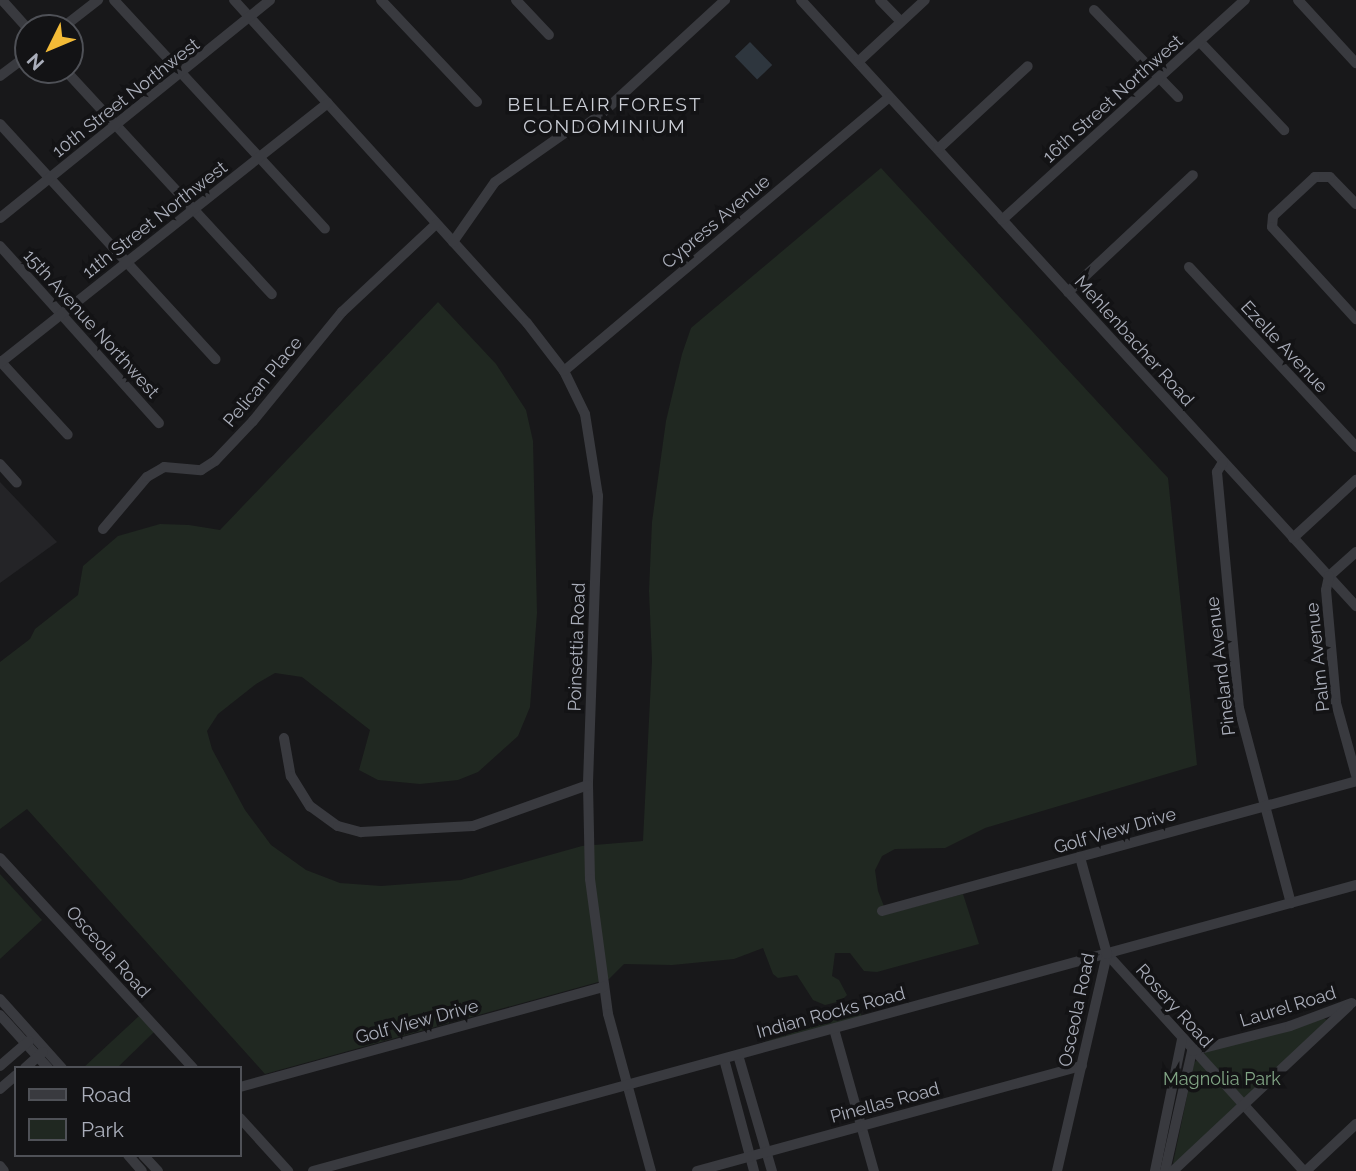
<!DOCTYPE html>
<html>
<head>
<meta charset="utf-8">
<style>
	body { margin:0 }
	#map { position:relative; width:1356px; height:1171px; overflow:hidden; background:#18181a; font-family:Raleway,sans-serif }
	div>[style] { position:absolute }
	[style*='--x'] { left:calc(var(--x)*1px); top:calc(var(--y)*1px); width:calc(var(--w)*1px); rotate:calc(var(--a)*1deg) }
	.built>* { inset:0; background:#242427 }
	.green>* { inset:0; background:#202821; transform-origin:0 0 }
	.water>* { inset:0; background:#2e363e; transform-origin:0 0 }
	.minor>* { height:10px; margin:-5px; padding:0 5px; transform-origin:5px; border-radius:5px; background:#393a3f }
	span { translate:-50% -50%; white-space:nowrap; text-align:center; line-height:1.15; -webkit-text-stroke:7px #131315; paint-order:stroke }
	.street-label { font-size:18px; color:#aaaeba }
	.park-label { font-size:18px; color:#81a585 }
	.neighbourhood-label { font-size:19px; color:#cbced6; letter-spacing:2px }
	.legend { position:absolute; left:14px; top:1066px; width:228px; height:91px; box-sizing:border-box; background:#131315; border:2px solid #4f5157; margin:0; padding:9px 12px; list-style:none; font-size:21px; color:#aaaeba }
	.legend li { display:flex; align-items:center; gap:14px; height:35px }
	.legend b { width:35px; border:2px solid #4f5157 }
	.north { position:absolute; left:14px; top:14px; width:70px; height:70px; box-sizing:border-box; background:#131315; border:2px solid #4f5157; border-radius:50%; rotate:227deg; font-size:19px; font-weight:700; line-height:28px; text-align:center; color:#aaaeba }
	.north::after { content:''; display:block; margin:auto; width:24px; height:32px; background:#f3bb37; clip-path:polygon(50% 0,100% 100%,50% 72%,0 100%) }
</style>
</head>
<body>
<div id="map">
	<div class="built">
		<i style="clip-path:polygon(0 482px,57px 542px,0 583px)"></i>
	</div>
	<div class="green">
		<i style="clip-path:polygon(881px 168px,1168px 478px,1197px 765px,985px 828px,945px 848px,895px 849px,882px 856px,875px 870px,878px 891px,887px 914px,963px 894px,979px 944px,877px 972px,864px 971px,850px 953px,835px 953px,832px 976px,839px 980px,847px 995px,841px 1001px,825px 1005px,813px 1000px,797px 975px,778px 978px,773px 974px,763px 948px,734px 959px,672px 965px,624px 964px,609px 979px,265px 1074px,27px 809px,0 829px,0 662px,30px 639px,35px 629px,78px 595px,83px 566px,118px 536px,160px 524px,189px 525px,220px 530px,438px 302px,496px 364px,526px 410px,533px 441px,537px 613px,530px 707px,518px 736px,478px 772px,458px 780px,420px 784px,378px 780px,359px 770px,370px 730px,302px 677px,275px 673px,256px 684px,218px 714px,207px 731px,212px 749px,245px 810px,271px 845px,306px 870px,340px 883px,381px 886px,461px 880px,582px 846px,643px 841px,652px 660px,649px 591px,652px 522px,666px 421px,682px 354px,691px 328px)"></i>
		<i style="clip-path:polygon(0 874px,42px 920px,0 959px)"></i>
		<i style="left:860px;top:1011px;width:6px;height:168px;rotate:72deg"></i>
		<i style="clip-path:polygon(139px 1016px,154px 1032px,117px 1068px,83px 1068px)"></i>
		<i style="clip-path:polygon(1323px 1018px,1327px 1020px,1175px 1165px,1173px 1163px,1194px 1063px,1205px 1052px)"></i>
	</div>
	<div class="water">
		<i style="left:750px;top:42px;width:32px;height:21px;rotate:46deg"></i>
	</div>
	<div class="minor">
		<i style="--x:2;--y:0;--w:39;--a:48"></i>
		<i style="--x:114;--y:0;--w:311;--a:47.3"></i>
		<i style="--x:234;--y:0;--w:436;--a:47.8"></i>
		<i style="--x:527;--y:323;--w:61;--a:52.4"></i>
		<i style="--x:564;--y:371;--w:48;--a:64"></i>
		<i style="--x:585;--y:414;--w:83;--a:81"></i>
		<i style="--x:598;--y:496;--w:289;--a:92"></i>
		<i style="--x:588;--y:785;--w:94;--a:88.8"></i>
		<i style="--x:590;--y:879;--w:136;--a:82.4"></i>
		<i style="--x:608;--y:1014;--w:163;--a:74.7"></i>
		<i style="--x:381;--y:0;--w:140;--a:46.7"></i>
		<i style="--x:516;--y:0;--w:48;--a:46.7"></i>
		<i style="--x:801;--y:0;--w:822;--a:47.52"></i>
		<i style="--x:880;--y:0;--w:30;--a:46"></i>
		<i style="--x:1298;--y:0;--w:86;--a:47.4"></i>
		<i style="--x:1094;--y:10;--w:121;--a:46"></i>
		<i style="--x:62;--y:28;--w:46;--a:-37.9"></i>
		<i style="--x:1200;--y:42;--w:122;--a:46.3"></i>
		<i style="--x:858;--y:62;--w:91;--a:-42.8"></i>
		<i style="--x:65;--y:70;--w:305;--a:47.3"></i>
		<i style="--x:0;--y:76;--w:35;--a:-37"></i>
		<i style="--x:0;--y:124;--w:319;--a:47.5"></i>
		<i style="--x:938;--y:149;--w:122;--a:-42.7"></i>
		<i style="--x:1356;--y:204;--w:37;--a:-134"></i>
		<i style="--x:1330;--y:177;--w:15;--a:180"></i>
		<i style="--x:1315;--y:177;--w:57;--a:137.1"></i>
		<i style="--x:1273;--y:216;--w:11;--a:95"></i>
		<i style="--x:1272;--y:227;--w:125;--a:47.6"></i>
		<i style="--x:0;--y:218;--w:347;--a:-38.9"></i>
		<i style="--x:1002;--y:220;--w:328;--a:-42.2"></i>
		<i style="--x:453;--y:242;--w:73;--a:-55"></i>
		<i style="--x:495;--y:182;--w:85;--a:-35"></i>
		<i style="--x:565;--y:133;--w:22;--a:-21"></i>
		<i style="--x:586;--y:125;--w:17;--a:-36"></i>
		<i style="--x:600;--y:115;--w:170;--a:-42.6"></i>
		<i style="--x:0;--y:246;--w:238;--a:48.1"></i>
		<i style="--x:1189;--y:267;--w:246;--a:47.1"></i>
		<i style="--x:1068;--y:292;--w:171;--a:-43.1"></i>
		<i style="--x:0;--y:361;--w:100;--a:47.4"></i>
		<i style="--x:1;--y:362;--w:417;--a:-38.4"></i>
		<i style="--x:564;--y:371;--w:425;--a:-40.1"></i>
		<i style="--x:1223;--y:462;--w:12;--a:121"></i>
		<i style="--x:1217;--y:472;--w:237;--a:84.7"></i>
		<i style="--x:1239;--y:708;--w:202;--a:75.1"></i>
		<i style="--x:0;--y:464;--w:25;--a:48"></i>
		<i style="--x:103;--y:529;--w:68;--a:-49.8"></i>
		<i style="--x:147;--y:477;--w:20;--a:-30"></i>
		<i style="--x:164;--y:467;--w:37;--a:5"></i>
		<i style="--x:201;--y:470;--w:17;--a:-33"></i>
		<i style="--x:215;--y:461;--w:55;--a:-46.5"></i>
		<i style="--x:253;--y:421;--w:141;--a:-50.8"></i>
		<i style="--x:342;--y:312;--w:129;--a:-43.1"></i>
		<i style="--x:1293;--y:538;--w:86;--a:-42.6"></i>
		<i style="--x:1356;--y:552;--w:36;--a:138"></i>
		<i style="--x:1329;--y:576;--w:14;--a:102"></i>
		<i style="--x:1326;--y:590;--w:113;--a:84.9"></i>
		<i style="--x:1336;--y:703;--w:75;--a:74.5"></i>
		<i style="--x:284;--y:738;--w:39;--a:80"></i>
		<i style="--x:291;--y:776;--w:36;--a:58"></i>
		<i style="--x:310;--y:806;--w:34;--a:36"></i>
		<i style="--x:338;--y:826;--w:24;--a:15"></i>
		<i style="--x:361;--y:832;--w:112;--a:-3.1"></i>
		<i style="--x:473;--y:826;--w:122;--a:-19.6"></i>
		<i style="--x:0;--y:858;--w:285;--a:47.4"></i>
		<i style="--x:882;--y:911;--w:492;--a:-15.3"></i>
		<i style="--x:1107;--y:954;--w:293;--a:47.8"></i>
		<i style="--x:0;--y:999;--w:93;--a:48.1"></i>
		<i style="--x:0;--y:1015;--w:72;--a:47.8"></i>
		<i style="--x:834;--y:1029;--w:148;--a:74.3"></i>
		<i style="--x:738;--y:1055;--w:121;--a:73.7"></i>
		<i style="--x:724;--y:1059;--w:116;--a:75"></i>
		<i style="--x:0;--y:1066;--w:38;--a:-41"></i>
		<i style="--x:25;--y:1068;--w:24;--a:-42"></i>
		<i style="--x:240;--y:1087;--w:377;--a:-15.4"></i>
		<i style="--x:0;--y:1089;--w:21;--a:-41"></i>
		<i style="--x:240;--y:1118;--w:72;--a:47.8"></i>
		<i style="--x:128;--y:1155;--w:21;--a:49"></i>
		<i style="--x:143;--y:1155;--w:22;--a:47"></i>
		<i style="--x:0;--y:1166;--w:6;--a:51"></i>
		<i style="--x:313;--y:1171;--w:1082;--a:-15.33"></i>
		<i style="--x:697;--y:1171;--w:399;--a:-15.3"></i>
		<i style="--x:1057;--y:1171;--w:223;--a:-77"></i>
		<i style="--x:1107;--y:954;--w:101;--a:-105.6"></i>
		<i style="--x:1155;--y:1171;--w:134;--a:-78.4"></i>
		<i style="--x:1165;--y:1171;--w:123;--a:-77.3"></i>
		<i style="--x:1192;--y:1051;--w:101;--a:-14.3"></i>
		<i style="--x:1290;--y:1026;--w:66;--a:-20.4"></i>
		<i style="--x:1173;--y:1171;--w:241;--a:-43.2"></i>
		<i style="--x:1306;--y:1171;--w:69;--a:-43.2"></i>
	</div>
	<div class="street-label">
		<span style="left:126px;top:98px;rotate:-38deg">10th Street Northwest</span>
		<span style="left:1113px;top:99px;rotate:-42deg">16th Street Northwest</span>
		<span style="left:155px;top:220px;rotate:-38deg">11th Street Northwest</span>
		<span style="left:716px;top:222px;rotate:-40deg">Cypress Avenue</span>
		<span style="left:91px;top:324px;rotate:48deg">15th Avenue Northwest</span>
		<span style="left:1134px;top:341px;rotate:48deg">Mehlenbacher Road</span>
		<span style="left:1284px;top:347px;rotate:47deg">Ezelle Avenue</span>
		<span style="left:263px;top:382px;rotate:-50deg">Pelican Place</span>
		<span style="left:577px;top:647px;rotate:-88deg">Poinsettia Road</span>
		<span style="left:1318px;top:657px;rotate:-96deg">Palm Avenue</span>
		<span style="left:1221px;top:666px;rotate:-97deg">Pineland Avenue</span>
		<span style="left:1115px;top:831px;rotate:-16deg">Golf View Drive</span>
		<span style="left:108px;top:952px;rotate:48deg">Osceola Road</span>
		<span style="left:1174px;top:1006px;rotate:48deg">Rosery Road</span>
		<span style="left:1288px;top:1007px;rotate:-17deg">Laurel Road</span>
		<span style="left:1077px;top:1010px;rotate:-78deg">Osceola Road</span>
		<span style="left:831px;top:1013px;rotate:-15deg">Indian Rocks Road</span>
		<span style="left:417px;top:1022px;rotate:-15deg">Golf View Drive</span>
		<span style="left:885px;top:1103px;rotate:-15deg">Pinellas Road</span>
	</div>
	<div class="park-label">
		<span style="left:1222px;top:1079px">Magnolia Park</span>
	</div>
	<div class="neighbourhood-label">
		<span style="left:605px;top:116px">BELLEAIR FOREST<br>CONDOMINIUM</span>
	</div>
	<ul class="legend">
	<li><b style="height:9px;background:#393a3f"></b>Road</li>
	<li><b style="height:19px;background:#202821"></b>Park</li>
	</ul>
	<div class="north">N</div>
</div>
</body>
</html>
